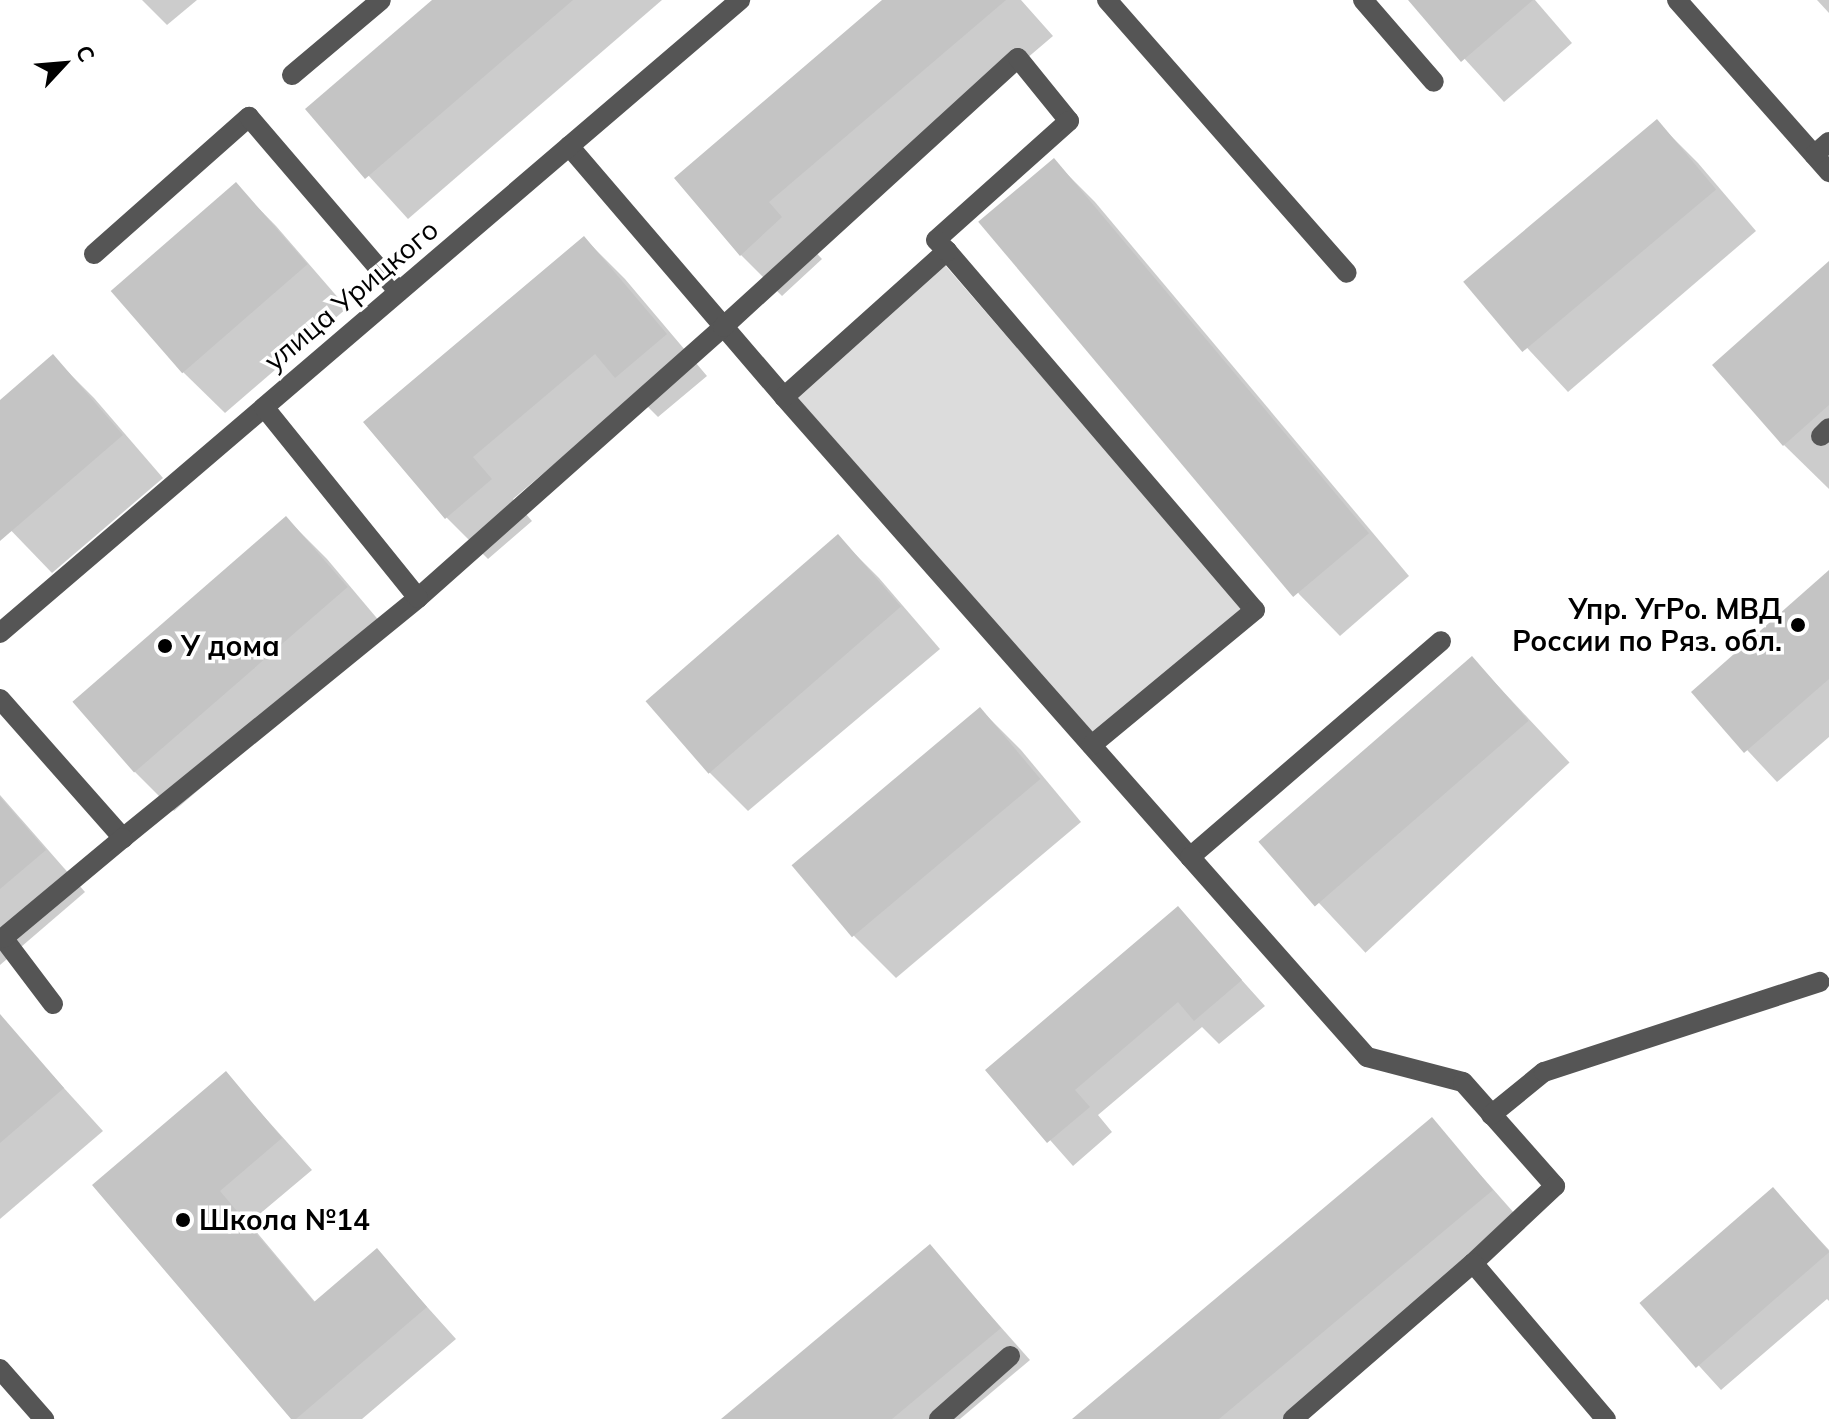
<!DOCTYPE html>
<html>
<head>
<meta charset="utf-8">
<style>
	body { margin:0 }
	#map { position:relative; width:1829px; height:1419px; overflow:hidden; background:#fff; font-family:Mulish,sans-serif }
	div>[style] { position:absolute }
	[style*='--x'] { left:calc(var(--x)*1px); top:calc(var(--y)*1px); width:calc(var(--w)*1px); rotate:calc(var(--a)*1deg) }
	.green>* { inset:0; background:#dcdcdc; transform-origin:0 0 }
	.shadow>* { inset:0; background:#0003; transform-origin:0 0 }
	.building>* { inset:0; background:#c4c4c4; transform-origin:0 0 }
	.minor>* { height:20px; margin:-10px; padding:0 10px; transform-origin:10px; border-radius:10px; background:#555 }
	.dots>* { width:22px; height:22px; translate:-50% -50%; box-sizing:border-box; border:4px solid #fff; border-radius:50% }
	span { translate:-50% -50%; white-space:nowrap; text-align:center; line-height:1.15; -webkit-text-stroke:7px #fff; paint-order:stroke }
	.street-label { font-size:28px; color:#000 }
	.poi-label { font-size:28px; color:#000; font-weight:700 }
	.right { translate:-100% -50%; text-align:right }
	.left { translate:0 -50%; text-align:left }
	.north { position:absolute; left:24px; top:24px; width:80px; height:80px; -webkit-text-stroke:6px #fff; paint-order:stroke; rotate:64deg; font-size:22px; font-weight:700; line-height:32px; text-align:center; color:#000 }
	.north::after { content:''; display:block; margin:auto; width:28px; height:36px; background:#000; clip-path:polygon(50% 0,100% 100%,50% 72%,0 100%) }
</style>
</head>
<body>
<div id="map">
	<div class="green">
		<i style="left:944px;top:264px;width:457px;height:198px;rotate:49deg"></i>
	</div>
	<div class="shadow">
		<i style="clip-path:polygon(142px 0,197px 0,167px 25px)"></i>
		<i style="clip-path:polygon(435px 0,662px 0,408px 219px,308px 109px)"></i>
		<i style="clip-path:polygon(885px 0,1021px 0,1053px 36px,808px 244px,822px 259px,782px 296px,741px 255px,677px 178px)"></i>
		<i style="clip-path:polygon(1411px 0,1535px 0,1572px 43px,1504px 102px)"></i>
		<i style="clip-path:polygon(1817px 0,1829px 0,1829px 13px)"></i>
		<i style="clip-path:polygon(1657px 122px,1698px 163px,1756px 231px,1568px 392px,1468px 284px)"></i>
		<i style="clip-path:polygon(1054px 161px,1095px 202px,1409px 576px,1340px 636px,1299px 594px)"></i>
		<i style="clip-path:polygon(235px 184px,276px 226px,347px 308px,225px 413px,183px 372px,113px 290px)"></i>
		<i style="clip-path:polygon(584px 238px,625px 279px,707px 376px,658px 417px,636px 395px,513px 499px,532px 521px,488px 559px,447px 518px,366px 423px)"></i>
		<i style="clip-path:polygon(1829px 264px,1829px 489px,1784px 445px)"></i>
		<i style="clip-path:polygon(53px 357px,94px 398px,163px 478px,52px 573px,0 519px,0 402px)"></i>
		<i style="clip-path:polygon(286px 518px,327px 559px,386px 629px,174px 811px,133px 770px)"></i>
		<i style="clip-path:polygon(838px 537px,879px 578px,940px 649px,748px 811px,707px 770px)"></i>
		<i style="clip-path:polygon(1829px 573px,1829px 737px,1777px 782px,1693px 692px)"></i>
		<i style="left:1472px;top:658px;width:143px;height:279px;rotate:47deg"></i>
		<i style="clip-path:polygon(980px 709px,1021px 750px,1081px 822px,896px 978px,855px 937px,795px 866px)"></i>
		<i style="clip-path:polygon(0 795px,85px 892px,0 965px)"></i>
		<i style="clip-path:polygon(1178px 909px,1265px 1006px,1219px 1044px,1202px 1027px,1098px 1115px,1112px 1132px,1073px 1166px,988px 1070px)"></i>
		<i style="clip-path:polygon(4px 1022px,103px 1131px,0 1219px,0 1025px)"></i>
		<i style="clip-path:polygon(226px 1074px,312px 1170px,249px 1223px,316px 1303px,377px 1251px,456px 1339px,362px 1419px,294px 1419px,95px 1186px)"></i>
		<i style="clip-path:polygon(1432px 1120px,1522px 1222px,1287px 1419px,1075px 1419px)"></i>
		<i style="clip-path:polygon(1773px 1189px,1829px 1250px,1829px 1301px,1827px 1299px,1721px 1390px,1642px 1303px)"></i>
		<i style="clip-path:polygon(929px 1246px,1030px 1360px,960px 1419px,724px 1419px)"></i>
	</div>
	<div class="building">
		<i style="clip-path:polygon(432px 0,573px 0,365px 179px,305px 109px)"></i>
		<i style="clip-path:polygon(882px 0,1006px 0,769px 202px,782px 217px,740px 256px,674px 178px)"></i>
		<i style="clip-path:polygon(1408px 0,1533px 0,1461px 62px)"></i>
		<i style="left:1657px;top:119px;width:92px;height:253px;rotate:50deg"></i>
		<i style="left:1054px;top:158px;width:490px;height:99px;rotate:50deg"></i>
		<i style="left:236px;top:182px;width:109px;height:166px;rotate:49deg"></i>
		<i style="clip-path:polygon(584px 236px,667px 334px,615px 378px,595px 354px,473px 457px,492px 479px,445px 519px,363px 422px)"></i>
		<i style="clip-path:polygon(1829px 261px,1829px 405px,1783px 446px,1712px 365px)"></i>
		<i style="clip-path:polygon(53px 354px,123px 435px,0 541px,0 400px)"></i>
		<i style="left:286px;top:516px;width:94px;height:283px;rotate:49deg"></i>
		<i style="left:838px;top:534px;width:96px;height:255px;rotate:49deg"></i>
		<i style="clip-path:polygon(1829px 570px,1829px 679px,1744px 753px,1691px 692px)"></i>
		<i style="left:1472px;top:656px;width:86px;height:283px;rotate:49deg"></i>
		<i style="left:980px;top:707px;width:94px;height:246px;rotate:50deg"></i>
		<i style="clip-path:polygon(0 797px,46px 850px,0 889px)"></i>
		<i style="clip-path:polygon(1178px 906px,1242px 980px,1194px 1021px,1178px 1002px,1075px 1090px,1090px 1107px,1047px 1143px,985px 1070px)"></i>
		<i style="clip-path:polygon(0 1014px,64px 1088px,0 1143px)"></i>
		<i style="clip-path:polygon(226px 1071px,282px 1138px,220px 1191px,314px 1302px,377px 1248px,427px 1307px,296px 1419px,291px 1419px,92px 1185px)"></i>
		<i style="clip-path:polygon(1432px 1117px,1493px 1190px,1219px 1419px,1072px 1419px)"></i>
		<i style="left:1773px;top:1187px;width:86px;height:177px;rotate:49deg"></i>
		<i style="clip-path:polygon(930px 1244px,1001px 1328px,892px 1419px,721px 1419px)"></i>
	</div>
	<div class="minor">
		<i style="--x:1107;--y:0;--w:363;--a:48.7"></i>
		<i style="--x:1363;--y:0;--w:108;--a:49.1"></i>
		<i style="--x:1677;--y:0;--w:230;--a:48.5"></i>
		<i style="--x:292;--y:75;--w:116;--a:-40.1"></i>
		<i style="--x:569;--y:146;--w:330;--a:49.4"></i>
		<i style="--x:784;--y:397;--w:614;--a:48.57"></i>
		<i style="--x:1190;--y:857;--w:331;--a:-40.7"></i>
		<i style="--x:1814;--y:155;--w:20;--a:-41"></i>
		<i style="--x:94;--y:254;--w:207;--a:-41.5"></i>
		<i style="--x:249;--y:117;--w:230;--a:49.4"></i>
		<i style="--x:784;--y:397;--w:219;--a:-41.9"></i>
		<i style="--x:947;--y:251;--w:473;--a:49.4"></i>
		<i style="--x:1255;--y:610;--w:212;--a:140.4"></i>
		<i style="--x:1821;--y:436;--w:11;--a:-45"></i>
		<i style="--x:418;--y:598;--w:408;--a:-41.6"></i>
		<i style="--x:723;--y:327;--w:399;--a:-42.4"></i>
		<i style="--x:1018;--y:58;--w:81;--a:51"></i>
		<i style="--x:1069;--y:121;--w:178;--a:138.2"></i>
		<i style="--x:936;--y:240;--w:16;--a:45"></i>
		<i style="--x:0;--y:633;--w:974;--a:-40.54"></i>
		<i style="--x:0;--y:699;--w:186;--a:48.5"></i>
		<i style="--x:123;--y:838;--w:380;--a:-39.1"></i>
		<i style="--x:418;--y:598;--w:245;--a:-128.9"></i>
		<i style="--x:1190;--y:857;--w:267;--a:48.5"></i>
		<i style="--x:1367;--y:1057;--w:99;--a:14.6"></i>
		<i style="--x:1463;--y:1082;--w:139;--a:48.5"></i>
		<i style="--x:1555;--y:1186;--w:112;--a:136.8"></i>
		<i style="--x:1473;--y:1263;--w:205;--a:49.6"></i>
		<i style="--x:53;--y:1004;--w:83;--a:-127.1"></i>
		<i style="--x:3;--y:938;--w:156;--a:-39.8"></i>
		<i style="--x:1491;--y:1115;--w:68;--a:-39.1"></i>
		<i style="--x:1544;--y:1072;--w:290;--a:-18.1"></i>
		<i style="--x:0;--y:1369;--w:67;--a:48.7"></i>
		<i style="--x:939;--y:1419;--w:95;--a:-41.6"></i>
		<i style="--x:1293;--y:1419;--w:238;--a:-40.9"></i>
	</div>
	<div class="dots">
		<i style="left:1798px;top:625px;background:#000"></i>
		<i style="left:165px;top:646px;background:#000"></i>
		<i style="left:183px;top:1220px;background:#000"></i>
	</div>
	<div class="street-label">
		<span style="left:351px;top:295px;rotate:-40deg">улица Урицкого</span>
	</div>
	<div class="poi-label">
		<span class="right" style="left:1782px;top:625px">Упр. УгРо. МВД<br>России по Ряз. обл.</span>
		<span class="left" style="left:181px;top:646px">У дома</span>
		<span class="left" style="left:199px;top:1220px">Школа №14</span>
	</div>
	<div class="north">С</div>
</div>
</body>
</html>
